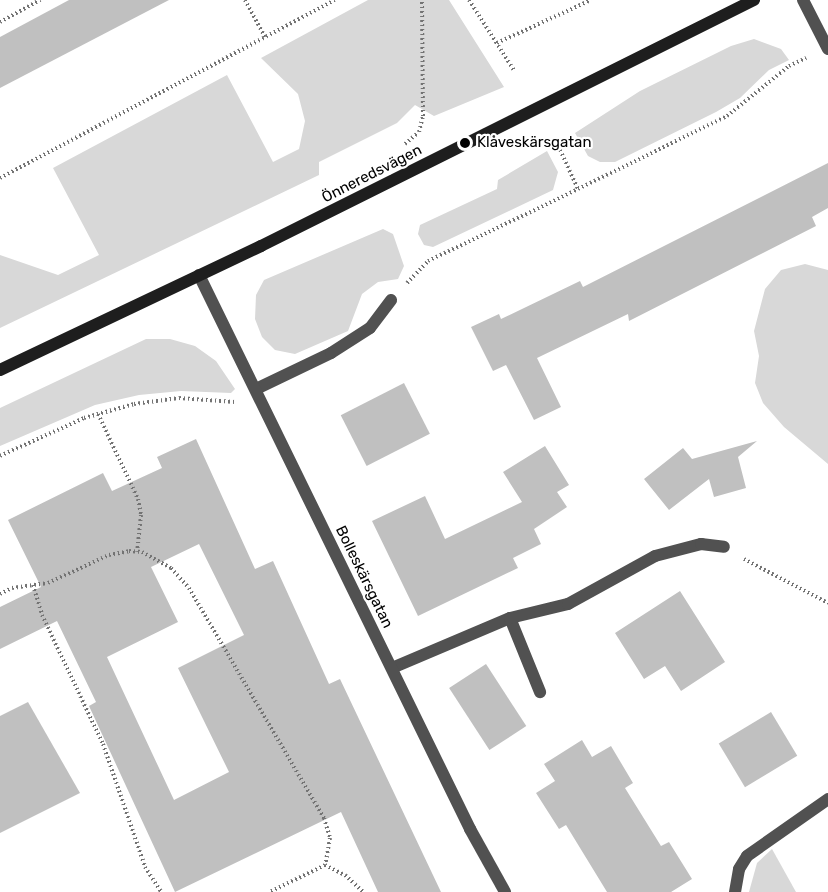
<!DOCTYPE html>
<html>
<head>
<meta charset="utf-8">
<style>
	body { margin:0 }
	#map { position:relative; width:828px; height:892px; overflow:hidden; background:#fff; font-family:Rubik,sans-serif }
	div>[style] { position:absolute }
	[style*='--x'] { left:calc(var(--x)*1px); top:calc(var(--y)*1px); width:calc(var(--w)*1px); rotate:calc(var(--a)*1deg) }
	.green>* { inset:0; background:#d8d8d8 }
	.building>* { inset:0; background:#c0c0c0; transform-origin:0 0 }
	.path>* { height:4px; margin-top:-2px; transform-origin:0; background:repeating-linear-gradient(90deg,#737373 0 1.5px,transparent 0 4.5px) }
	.lane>* { height:12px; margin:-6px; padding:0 6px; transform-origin:6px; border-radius:6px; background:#515151 }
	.street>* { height:12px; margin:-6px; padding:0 6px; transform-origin:6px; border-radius:6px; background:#515151 }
	.secondary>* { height:12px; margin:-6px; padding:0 6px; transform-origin:6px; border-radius:6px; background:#1e1e1e }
	.dots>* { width:16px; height:16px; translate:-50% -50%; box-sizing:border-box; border:3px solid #fff; border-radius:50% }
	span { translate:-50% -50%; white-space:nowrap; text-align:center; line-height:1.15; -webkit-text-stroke:4.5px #fff; paint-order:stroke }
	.poi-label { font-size:15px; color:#000 }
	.left { translate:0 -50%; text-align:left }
	.street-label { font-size:15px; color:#000 }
</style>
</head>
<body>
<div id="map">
	<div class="green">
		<i style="clip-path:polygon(368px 0,449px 0,504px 87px,434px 116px,415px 105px,397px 123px,319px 162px,319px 175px,0 328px,0 255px,58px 275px,99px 255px,53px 168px,227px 75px,273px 162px,299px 149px,305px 121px,298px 94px,261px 58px)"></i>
		<i style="clip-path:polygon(754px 39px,781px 49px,789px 60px,769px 70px,740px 98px,716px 112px,615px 162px,600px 162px,588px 156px,575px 133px,640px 91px,731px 46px)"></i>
		<i style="clip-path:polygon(547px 151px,558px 172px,553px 190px,433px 247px,424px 245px,418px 234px,420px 225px,497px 189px,498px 180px)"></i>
		<i style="clip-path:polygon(383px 229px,393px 234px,404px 266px,398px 279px,378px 282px,362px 294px,348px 331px,295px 354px,275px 350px,262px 337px,255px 319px,256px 295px,264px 280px)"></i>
		<i style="clip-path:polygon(805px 264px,828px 270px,828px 464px,784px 427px,763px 403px,755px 383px,759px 356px,754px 331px,765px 289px,781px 270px)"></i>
		<i style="clip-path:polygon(146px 339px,170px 339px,195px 346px,216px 361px,235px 389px,231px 393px,181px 391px,139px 395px,95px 405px,0 446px,0 408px)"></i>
		<i style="clip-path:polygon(772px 849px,796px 892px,749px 892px,757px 863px)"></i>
	</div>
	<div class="building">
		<i style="clip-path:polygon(69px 0,169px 0,0 88px,0 37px)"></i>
		<i style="clip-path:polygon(828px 163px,828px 208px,812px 217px,816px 226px,629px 321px,628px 314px,537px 358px,561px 407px,534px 420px,506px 365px,493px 371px,471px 327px,499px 314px,501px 319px,580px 281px,583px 287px)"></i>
		<i style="left:404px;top:383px;width:57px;height:71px;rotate:63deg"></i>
		<i style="clip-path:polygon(evenodd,196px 439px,255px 569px,273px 561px,329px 684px,340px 679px,441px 892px,378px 892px,341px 812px,175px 892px,89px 706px,96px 702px,57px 621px,0 649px,0 607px,41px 587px,8px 520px,103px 473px,112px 491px,162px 468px,157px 457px,196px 439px,199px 544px,244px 635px,178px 668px,229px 772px,174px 800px,107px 657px,178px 622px,151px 567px,199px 544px)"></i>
		<i style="clip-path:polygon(757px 441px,738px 457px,746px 488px,714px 497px,709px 479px,669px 510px,644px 479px,683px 448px,692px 459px)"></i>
		<i style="clip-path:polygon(545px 446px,569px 485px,557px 492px,567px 507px,534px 529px,541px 544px,513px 558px,518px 568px,418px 616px,372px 521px,425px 496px,445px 539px,522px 502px,503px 472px)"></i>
		<i style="clip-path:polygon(680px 591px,725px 662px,681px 691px,665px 666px,644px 679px,615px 633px)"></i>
		<i style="left:486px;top:664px;width:74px;height:44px;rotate:57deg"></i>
		<i style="clip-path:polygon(28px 702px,80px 793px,0 833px,0 716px)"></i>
		<i style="left:771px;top:712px;width:51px;height:61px;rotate:59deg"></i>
		<i style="clip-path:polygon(582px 740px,592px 757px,611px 746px,633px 783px,625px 788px,661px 846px,669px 842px,692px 879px,671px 892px,607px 892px,566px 825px,559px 829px,536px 793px,555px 781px,544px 764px)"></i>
	</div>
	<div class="path">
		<i style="--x:245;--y:0;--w:42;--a:61.6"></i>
		<i style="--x:469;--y:0;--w:85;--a:57.4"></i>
		<i style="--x:0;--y:22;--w:46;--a:-28.8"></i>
		<i style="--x:497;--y:43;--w:103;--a:-24.6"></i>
		<i style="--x:405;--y:144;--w:18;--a:-41"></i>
		<i style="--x:419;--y:132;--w:16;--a:-76"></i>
		<i style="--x:423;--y:116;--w:116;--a:-90.5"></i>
		<i style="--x:560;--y:150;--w:43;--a:65.2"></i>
		<i style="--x:578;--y:189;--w:166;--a:-26.1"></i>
		<i style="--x:727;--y:116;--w:80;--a:-38.9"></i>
		<i style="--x:789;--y:66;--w:19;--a:-25"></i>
		<i style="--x:0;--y:178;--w:379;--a:-28"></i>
		<i style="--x:407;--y:283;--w:30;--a:-46"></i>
		<i style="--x:428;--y:261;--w:166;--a:-25.6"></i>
		<i style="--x:98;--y:414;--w:94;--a:64.8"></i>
		<i style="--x:138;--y:499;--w:16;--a:79"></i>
		<i style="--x:141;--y:515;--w:37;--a:96"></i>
		<i style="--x:0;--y:456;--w:92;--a:-24.3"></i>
		<i style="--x:84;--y:418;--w:52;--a:-15.6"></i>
		<i style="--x:134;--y:404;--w:45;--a:-7.6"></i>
		<i style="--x:179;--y:398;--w:56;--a:4.1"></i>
		<i style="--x:744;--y:559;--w:95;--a:27.6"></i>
		<i style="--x:33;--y:585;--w:31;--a:73"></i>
		<i style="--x:42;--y:615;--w:143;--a:64.7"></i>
		<i style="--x:103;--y:744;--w:130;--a:71.1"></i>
		<i style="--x:145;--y:867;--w:30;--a:57"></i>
		<i style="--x:0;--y:594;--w:13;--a:-27"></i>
		<i style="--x:12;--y:588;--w:36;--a:-8"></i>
		<i style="--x:48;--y:583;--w:67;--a:-24.7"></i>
		<i style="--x:109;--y:555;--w:20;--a:-11"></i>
		<i style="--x:129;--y:551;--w:13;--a:4"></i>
		<i style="--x:142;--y:552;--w:33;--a:29"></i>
		<i style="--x:171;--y:568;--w:27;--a:48"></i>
		<i style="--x:189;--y:588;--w:267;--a:59.6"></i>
		<i style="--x:324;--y:818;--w:21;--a:73"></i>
		<i style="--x:330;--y:838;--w:27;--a:100"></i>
		<i style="--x:325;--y:865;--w:61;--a:153.9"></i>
		<i style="--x:325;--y:865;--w:22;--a:27"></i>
		<i style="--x:345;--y:875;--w:25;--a:43"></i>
	</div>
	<div class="lane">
		<i style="--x:256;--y:389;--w:83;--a:-25.6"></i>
		<i style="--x:331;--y:353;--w:46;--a:-32.7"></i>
		<i style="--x:370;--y:328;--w:35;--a:-53"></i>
		<i style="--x:510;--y:618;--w:80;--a:67.9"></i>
		<i style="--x:392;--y:668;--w:128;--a:-23"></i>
		<i style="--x:510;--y:618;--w:60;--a:-13.6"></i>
		<i style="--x:568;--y:604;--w:99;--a:-28.9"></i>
		<i style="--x:655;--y:556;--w:48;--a:-14.6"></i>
		<i style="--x:701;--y:544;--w:23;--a:7"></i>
	</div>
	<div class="street">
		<i style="--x:803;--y:0;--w:55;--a:63"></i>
		<i style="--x:199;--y:275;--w:617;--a:63.93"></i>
		<i style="--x:470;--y:829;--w:72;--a:60.9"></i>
		<i style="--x:735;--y:892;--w:23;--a:-80"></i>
		<i style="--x:739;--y:869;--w:15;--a:-58"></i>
		<i style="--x:747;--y:856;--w:99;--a:-35.1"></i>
	</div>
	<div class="secondary">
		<i style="--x:0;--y:370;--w:289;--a:-25.4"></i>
		<i style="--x:261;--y:246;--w:551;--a:-26.52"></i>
	</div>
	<div class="dots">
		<i style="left:465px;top:143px;background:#000"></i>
	</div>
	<div class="poi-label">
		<span class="left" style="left:477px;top:143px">Klåveskärsgatan</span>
	</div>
	<div class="street-label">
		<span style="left:372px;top:174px;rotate:-27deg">Önneredsvägen</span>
		<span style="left:364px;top:577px;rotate:64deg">Bolleskärsgatan</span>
	</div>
</div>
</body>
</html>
